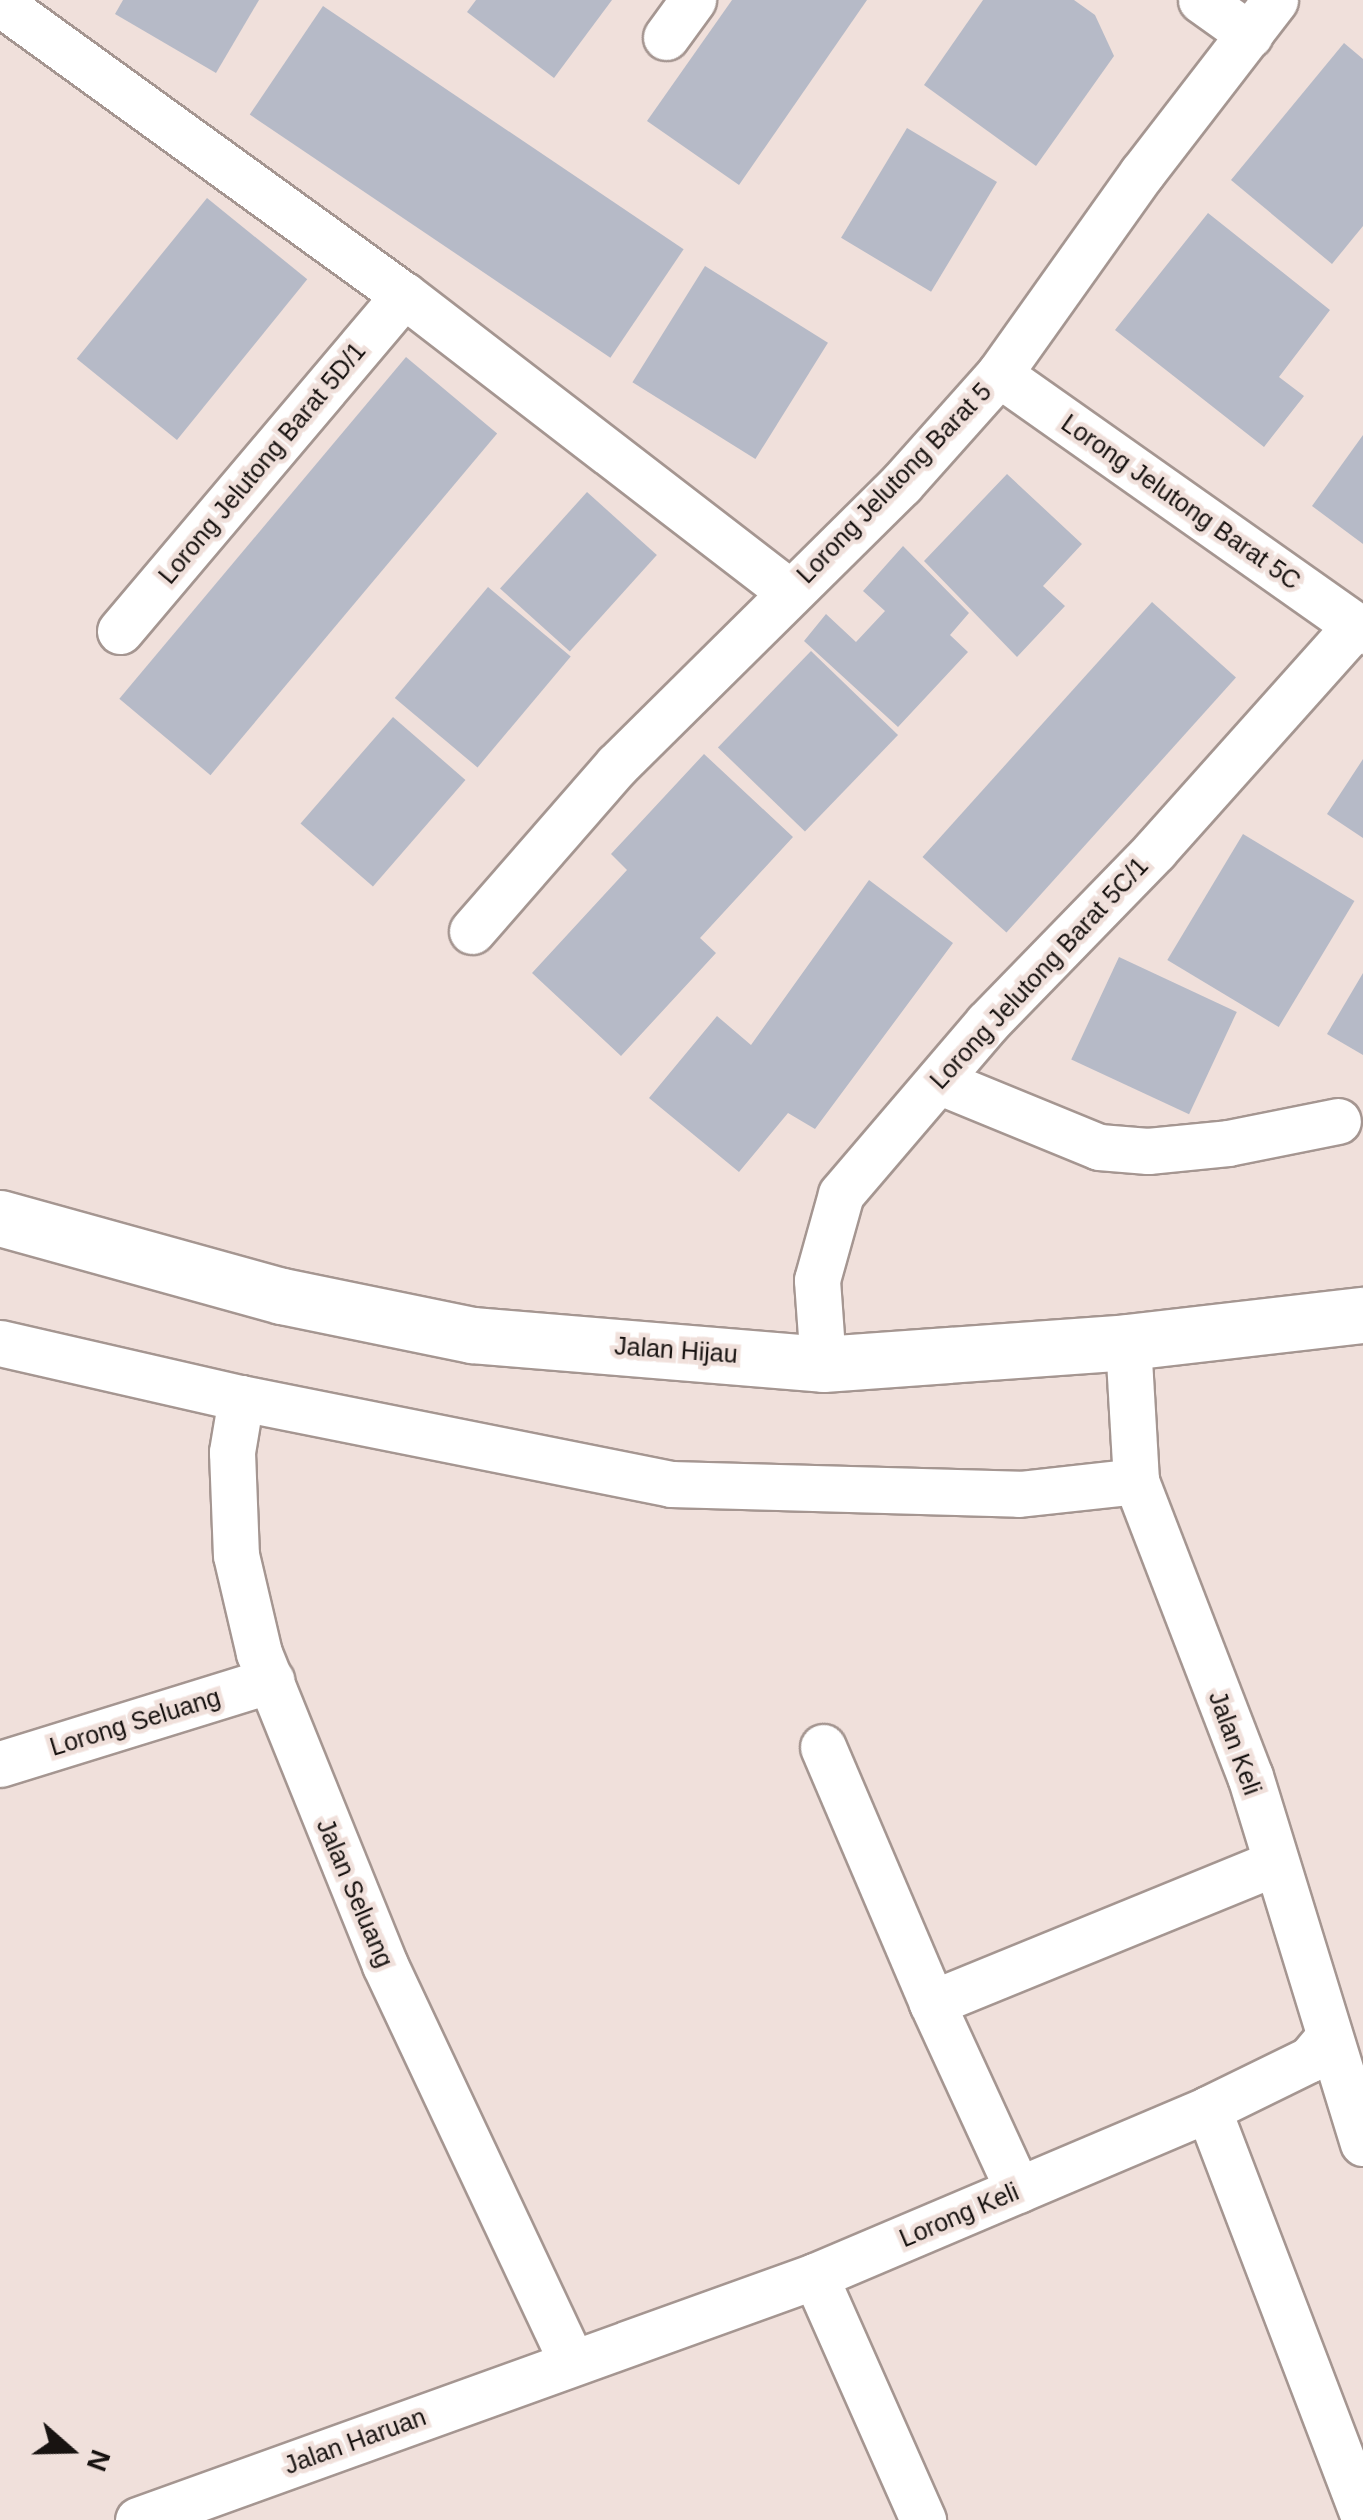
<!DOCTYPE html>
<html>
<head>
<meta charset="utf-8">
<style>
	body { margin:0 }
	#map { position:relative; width:1363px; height:2520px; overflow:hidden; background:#f0e0db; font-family:Helvetica,sans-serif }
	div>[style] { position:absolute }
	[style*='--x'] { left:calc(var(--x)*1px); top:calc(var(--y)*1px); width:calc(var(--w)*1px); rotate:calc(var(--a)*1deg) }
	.building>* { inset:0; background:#b6bac7; transform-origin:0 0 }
	.roads { filter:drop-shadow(2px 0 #a59691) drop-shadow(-2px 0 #a59691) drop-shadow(0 2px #a59691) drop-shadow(0 -2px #a59691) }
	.minor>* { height:45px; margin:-22.5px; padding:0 22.5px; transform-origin:22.5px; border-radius:22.5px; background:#fff }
	.major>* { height:55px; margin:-27.5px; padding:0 27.5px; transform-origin:27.5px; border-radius:27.5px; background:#fff }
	span { translate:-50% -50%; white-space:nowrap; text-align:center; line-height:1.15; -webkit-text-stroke:9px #f0e0db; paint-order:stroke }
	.street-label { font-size:25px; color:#181311 }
	.north { position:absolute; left:20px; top:2400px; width:100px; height:100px; -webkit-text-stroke:8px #f0e0db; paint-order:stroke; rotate:110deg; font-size:28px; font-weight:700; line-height:40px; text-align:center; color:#181311 }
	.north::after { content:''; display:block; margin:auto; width:35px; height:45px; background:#181311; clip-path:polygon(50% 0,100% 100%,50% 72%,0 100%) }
</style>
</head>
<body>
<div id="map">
	<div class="building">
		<i style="clip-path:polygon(123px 0,259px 0,216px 73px,115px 14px)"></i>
		<i style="clip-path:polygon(476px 0,612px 0,554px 78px,467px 12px)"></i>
		<i style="clip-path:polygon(732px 0,867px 0,739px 185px,647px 121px)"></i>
		<i style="clip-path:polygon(983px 0,1074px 0,1095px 15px,1114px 56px,1036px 166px,924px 85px)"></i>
		<i style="left:323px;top:6px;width:435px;height:131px;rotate:34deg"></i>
		<i style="clip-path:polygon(1344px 43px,1363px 59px,1363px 226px,1332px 264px,1231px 180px)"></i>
		<i style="left:907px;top:128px;width:105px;height:128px;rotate:31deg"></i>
		<i style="left:207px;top:198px;width:129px;height:207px;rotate:39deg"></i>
		<i style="clip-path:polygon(1208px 213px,1330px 310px,1279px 377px,1304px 396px,1264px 447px,1115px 330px)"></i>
		<i style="left:705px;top:266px;width:145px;height:137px;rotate:32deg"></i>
		<i style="left:406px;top:357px;width:119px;height:446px;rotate:40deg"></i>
		<i style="clip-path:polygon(1363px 435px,1363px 544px,1312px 506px)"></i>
		<i style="clip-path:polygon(1007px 474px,1082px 544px,1043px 586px,1065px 606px,1017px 657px,924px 561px)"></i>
		<i style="left:587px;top:492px;width:94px;height:130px;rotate:42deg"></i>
		<i style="clip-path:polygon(903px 546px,969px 613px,950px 635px,968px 652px,898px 727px,804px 641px,826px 614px,856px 642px,885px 611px,863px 591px)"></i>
		<i style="left:488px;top:587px;width:108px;height:145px;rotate:40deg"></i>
		<i style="left:1152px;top:602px;width:113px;height:343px;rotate:42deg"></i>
		<i style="left:811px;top:651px;width:121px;height:134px;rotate:44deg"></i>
		<i style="left:393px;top:717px;width:96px;height:141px;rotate:41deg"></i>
		<i style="clip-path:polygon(704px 754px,793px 837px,700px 938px,716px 953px,621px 1056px,532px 973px,627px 870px,611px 854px)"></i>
		<i style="clip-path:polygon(1363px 759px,1363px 838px,1327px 814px)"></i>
		<i style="left:1243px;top:834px;width:130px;height:147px;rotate:31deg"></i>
		<i style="clip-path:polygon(869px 880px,953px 943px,815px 1129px,788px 1113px,739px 1172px,649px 1098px,717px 1016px,751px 1045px)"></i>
		<i style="left:1119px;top:957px;width:130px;height:113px;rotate:25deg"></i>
		<i style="clip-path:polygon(1363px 973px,1363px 1055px,1327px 1034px)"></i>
	</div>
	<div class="roads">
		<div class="minor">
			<i style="--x:1201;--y:0;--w:60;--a:35.5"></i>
			<i style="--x:0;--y:3;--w:498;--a:35.9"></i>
			<i style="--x:404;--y:295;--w:486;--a:37.6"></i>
			<i style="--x:666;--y:37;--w:46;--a:-53.9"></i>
			<i style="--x:999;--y:374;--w:446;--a:35.2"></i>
			<i style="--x:120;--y:631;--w:440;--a:-49.8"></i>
			<i style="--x:472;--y:931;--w:220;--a:-48.9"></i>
			<i style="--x:617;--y:765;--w:400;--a:-44.7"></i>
			<i style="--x:901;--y:484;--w:147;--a:-48.3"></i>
			<i style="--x:999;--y:374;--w:247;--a:-54.6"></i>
			<i style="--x:1142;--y:173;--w:218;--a:-52.4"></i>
			<i style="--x:938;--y:1081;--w:174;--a:22.3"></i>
			<i style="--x:1099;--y:1147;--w:49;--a:4.7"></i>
			<i style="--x:1148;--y:1151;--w:80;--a:-5.7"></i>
			<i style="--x:1228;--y:1143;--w:112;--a:-11.3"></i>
			<i style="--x:1128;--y:1342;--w:139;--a:86.7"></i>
			<i style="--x:1136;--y:1481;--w:316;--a:68.9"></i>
			<i style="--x:1250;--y:1776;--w:384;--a:72.9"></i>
			<i style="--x:0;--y:1343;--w:247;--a:12.9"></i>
			<i style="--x:241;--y:1398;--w:439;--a:11.3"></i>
			<i style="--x:671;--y:1484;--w:348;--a:1.6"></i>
			<i style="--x:1019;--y:1494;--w:118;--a:-6.3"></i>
			<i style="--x:823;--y:1364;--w:84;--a:-94.1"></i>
			<i style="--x:817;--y:1280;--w:89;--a:-74.4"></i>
			<i style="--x:841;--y:1194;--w:225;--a:-49.5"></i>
			<i style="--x:987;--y:1023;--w:241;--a:-45.8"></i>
			<i style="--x:1155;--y:850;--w:300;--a:-48.2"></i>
			<i style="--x:241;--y:1398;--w:55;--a:99.5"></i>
			<i style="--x:232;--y:1452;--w:103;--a:87.8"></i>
			<i style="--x:236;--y:1555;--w:101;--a:76.8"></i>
			<i style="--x:259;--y:1653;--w:336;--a:68"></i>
			<i style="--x:385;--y:1965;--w:439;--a:64.8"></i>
			<i style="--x:823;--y:1747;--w:278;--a:66.9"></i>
			<i style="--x:0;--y:1764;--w:284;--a:-17.2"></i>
			<i style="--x:1208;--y:2109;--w:435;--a:69.1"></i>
			<i style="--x:1018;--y:2190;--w:206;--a:-114.7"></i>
			<i style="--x:932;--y:2003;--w:370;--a:-22.2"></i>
			<i style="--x:815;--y:2276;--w:267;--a:66.1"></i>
			<i style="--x:138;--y:2520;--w:720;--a:-19.82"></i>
			<i style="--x:815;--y:2276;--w:427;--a:-23"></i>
			<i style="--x:1208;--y:2109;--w:114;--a:-26.1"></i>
			<i style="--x:1310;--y:2059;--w:30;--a:-50"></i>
		</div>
		<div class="major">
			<i style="--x:0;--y:1218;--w:293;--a:15.5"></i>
			<i style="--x:282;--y:1296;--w:194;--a:11.6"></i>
			<i style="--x:472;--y:1335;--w:352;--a:4.7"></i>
			<i style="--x:823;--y:1364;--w:306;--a:-4.1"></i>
			<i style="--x:1128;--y:1342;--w:237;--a:-6.6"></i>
		</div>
	</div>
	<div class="street-label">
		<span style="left:262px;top:463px;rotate:-50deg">Lorong Jelutong Barat 5D/1</span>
		<span style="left:894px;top:483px;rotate:-46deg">Lorong Jelutong Barat 5</span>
		<span style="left:1181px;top:502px;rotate:35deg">Lorong Jelutong Barat 5C</span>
		<span style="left:1039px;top:973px;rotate:-47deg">Lorong Jelutong Barat 5C/1</span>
		<span style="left:676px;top:1350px;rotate:4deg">Jalan Hijau</span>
		<span style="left:135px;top:1722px;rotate:-17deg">Lorong Seluang</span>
		<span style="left:1235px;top:1743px;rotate:70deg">Jalan Keli</span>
		<span style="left:355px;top:1893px;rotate:67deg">Jalan Seluang</span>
		<span style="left:959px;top:2215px;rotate:-23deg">Lorong Keli</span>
		<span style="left:355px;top:2441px;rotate:-20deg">Jalan Haruan</span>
	</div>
	<div class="north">N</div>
</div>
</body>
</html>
